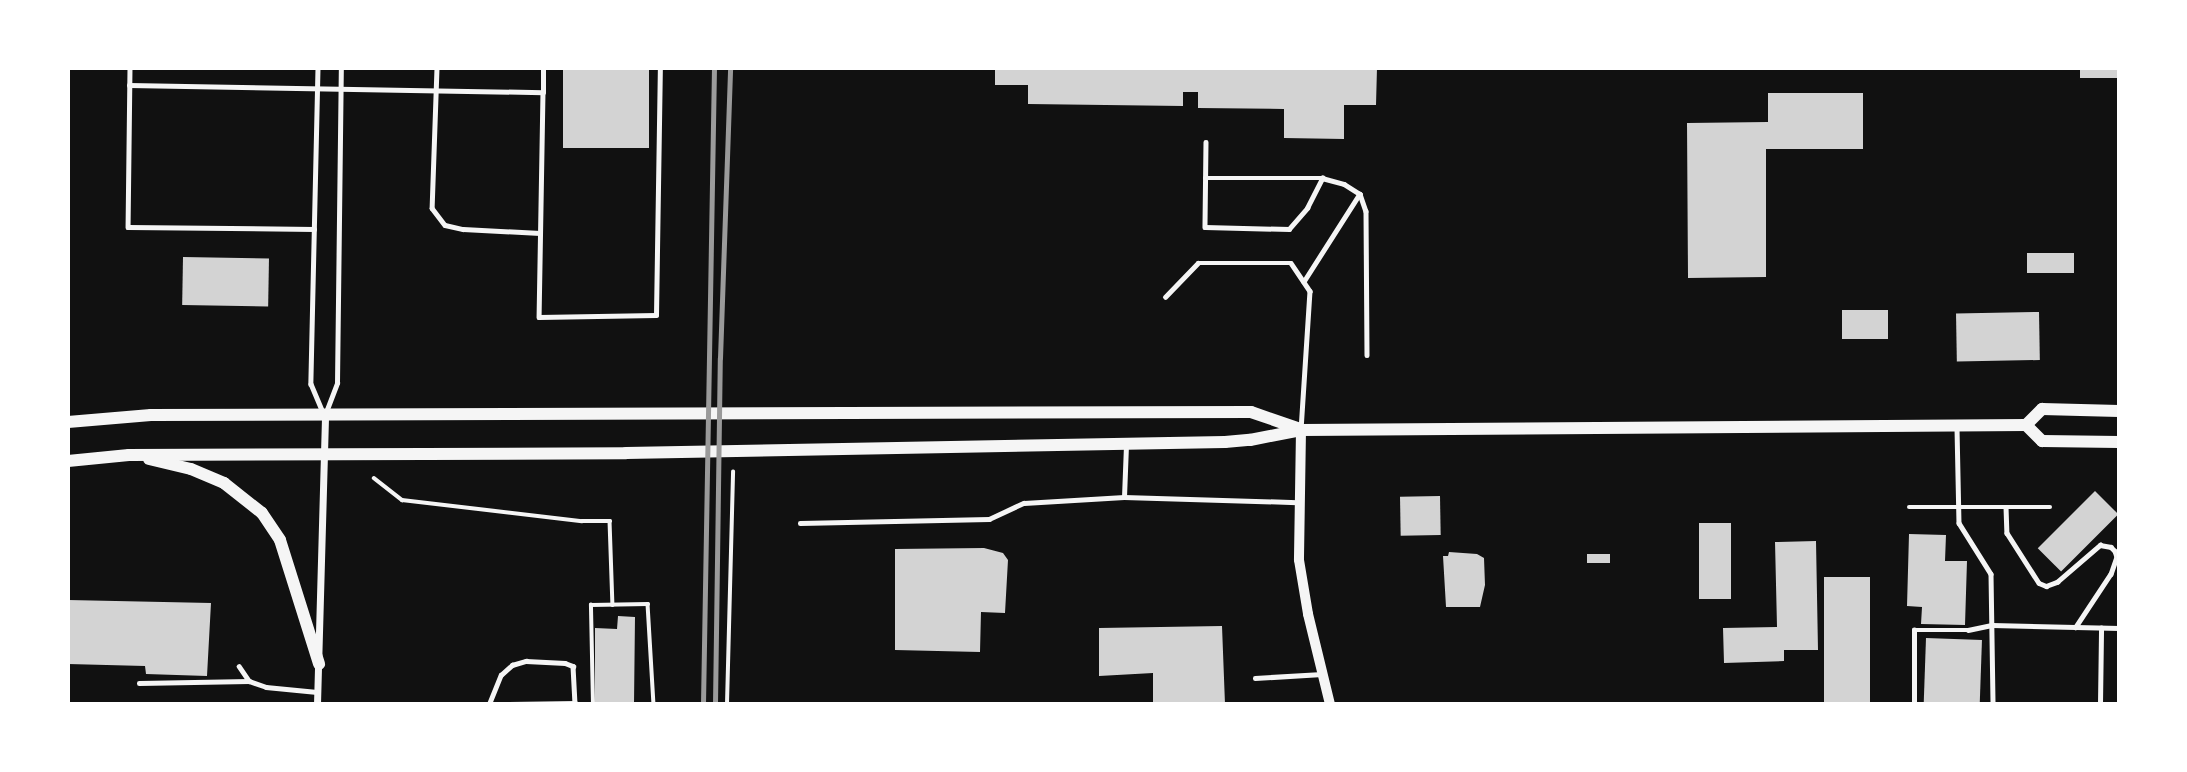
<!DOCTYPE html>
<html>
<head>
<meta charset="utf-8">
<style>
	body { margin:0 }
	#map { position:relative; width:2187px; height:772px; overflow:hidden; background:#111; font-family:"Work Sans",sans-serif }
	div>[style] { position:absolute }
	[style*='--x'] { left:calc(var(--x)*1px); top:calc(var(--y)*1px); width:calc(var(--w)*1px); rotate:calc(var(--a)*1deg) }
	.building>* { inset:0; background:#d3d3d3; transform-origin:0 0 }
	.path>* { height:3.5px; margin:-1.75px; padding:0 1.75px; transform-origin:1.75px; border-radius:1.75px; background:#f5f5f5 }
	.service>* { height:4.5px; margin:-2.25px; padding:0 2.25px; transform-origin:2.25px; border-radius:2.25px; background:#f5f5f5 }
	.minor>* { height:7px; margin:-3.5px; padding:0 3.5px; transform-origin:3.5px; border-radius:3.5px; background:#f5f5f5 }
	.tertiary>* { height:10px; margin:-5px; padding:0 5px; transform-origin:5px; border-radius:5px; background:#f5f5f5 }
	.primary>* { height:12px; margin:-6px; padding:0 6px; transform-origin:6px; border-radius:6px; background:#f5f5f5 }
	.rail>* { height:5px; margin:-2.5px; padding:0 2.5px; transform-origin:2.5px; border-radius:2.5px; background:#9a9a9a }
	span { translate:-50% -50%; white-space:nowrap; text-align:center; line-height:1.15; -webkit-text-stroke:6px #fff; paint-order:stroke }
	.frame { position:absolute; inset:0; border:70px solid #fff; pointer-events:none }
</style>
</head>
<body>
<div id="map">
	<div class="building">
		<i style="left:563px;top:68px;width:86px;height:80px"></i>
		<i style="clip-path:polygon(995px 68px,1377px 68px,1376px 105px,1344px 105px,1344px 139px,1284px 138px,1284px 109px,1198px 108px,1198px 92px,1183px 92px,1183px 106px,1028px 104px,1028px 85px,995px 85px)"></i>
		<i style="left:2080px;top:68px;width:39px;height:10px"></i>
		<i style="clip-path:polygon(1768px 93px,1863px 93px,1863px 149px,1766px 149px,1766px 277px,1688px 278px,1687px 123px,1768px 122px)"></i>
		<i style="left:2027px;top:253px;width:47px;height:20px"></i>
		<i style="left:183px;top:257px;width:86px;height:48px;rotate:1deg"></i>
		<i style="left:1842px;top:310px;width:46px;height:29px"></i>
		<i style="left:2039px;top:312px;width:48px;height:83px;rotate:89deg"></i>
		<i style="left:2095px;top:491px;width:33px;height:81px;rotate:45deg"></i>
		<i style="left:1440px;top:496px;width:39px;height:40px;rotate:89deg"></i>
		<i style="left:1699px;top:523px;width:32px;height:76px"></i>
		<i style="clip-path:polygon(1909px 534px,1946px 535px,1945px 561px,1967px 561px,1965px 625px,1921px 624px,1922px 607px,1907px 606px)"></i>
		<i style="clip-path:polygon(1816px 541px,1818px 650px,1784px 650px,1784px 661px,1724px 663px,1723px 628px,1777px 627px,1775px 542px)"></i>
		<i style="clip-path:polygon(984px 548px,1003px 553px,1008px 560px,1005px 613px,981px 612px,980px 652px,895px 650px,895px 549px)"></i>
		<i style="clip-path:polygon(1449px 552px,1477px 554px,1484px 558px,1485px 585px,1480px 607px,1446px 607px,1443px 556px,1448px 556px)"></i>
		<i style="left:1587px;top:554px;width:23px;height:9px"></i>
		<i style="left:1870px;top:577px;width:127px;height:46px;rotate:90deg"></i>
		<i style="clip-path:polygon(68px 600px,211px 603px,207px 676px,146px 674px,145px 666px,68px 664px)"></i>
		<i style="clip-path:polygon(618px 616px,635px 617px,634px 704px,595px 704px,595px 628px,617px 629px)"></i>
		<i style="clip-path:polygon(1222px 626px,1225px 704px,1153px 704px,1153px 673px,1099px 676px,1099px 628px)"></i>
		<i style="left:1926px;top:638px;width:56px;height:66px;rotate:2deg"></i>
	</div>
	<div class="path">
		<i style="--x:374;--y:478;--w:36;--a:38"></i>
		<i style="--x:402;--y:500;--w:181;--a:6.7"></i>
		<i style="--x:582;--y:521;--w:28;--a:0"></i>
		<i style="--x:610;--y:521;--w:84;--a:88"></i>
		<i style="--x:593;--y:704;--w:99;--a:-91.2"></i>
		<i style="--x:591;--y:605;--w:57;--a:-1"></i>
		<i style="--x:648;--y:604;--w:100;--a:86.6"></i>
		<i style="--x:727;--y:704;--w:232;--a:-88.5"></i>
	</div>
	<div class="service">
		<i style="--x:130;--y:68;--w:159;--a:90.7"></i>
		<i style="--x:128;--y:227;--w:186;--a:0.6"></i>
		<i style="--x:318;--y:68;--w:316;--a:91.3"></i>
		<i style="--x:311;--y:384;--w:30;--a:67"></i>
		<i style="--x:437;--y:68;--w:140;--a:92"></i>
		<i style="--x:432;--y:208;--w:21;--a:53"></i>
		<i style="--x:445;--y:225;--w:18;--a:13"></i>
		<i style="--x:463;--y:229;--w:77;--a:3"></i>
		<i style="--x:129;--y:85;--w:414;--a:1"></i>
		<i style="--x:543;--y:92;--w:24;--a:-90"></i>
		<i style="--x:543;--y:92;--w:225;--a:91"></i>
		<i style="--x:539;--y:317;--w:117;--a:-1"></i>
		<i style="--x:656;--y:315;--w:247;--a:-89.1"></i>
		<i style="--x:1206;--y:142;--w:85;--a:90.7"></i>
		<i style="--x:1205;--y:227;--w:84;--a:1.4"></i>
		<i style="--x:1289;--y:229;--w:28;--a:-49"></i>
		<i style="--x:1307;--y:208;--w:34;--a:-63"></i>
		<i style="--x:1322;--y:178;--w:23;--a:15"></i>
		<i style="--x:1344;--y:184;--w:19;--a:32"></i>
		<i style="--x:1360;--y:194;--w:104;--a:122.5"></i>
		<i style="--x:1205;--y:178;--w:117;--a:0"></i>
		<i style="--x:1360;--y:194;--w:18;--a:71"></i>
		<i style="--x:1366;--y:211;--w:144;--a:89.6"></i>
		<i style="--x:1165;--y:297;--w:47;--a:-45.9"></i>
		<i style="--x:1198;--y:263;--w:93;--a:0"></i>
		<i style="--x:1291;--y:263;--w:34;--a:56"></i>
		<i style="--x:1310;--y:291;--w:138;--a:93.7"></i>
		<i style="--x:326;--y:412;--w:31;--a:-69"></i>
		<i style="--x:337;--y:383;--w:315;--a:-89.3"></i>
		<i style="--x:1957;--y:428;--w:95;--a:88.8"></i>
		<i style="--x:1959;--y:523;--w:60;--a:57.9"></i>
		<i style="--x:1991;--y:574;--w:130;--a:89.1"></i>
		<i style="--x:1124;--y:497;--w:52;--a:-87.8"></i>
		<i style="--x:1909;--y:507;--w:141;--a:0"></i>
		<i style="--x:2006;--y:507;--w:26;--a:88"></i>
		<i style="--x:2007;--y:533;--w:59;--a:57.4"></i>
		<i style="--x:2039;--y:583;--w:8;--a:23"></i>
		<i style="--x:2046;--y:586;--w:12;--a:-20"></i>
		<i style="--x:2057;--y:582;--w:57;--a:-40.7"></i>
		<i style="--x:2100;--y:545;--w:11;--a:10"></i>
		<i style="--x:2111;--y:547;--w:6;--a:45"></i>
		<i style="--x:2115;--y:551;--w:6;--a:72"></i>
		<i style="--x:2117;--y:557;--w:18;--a:109"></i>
		<i style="--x:2111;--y:574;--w:64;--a:123.4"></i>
		<i style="--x:800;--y:523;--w:189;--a:-1.2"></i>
		<i style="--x:989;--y:519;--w:38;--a:-25"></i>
		<i style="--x:1024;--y:503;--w:100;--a:-3.4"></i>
		<i style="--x:1124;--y:497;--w:173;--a:1.7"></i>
		<i style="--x:239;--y:666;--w:18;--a:56"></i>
		<i style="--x:249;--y:681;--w:18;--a:19"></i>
		<i style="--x:266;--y:687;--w:51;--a:5.6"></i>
		<i style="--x:1255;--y:678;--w:67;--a:-3.4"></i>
		<i style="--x:139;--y:683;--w:110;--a:-1"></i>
		<i style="--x:489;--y:704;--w:31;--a:-68"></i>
		<i style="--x:501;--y:675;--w:15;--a:-42"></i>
		<i style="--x:512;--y:665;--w:15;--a:-16"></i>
		<i style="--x:526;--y:661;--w:39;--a:3"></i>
		<i style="--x:565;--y:663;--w:9;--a:21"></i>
		<i style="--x:573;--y:666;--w:38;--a:87"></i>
		<i style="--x:509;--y:704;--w:66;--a:-0.9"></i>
		<i style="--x:1914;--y:704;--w:74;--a:-90"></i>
		<i style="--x:1914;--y:630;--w:54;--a:0"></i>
		<i style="--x:1968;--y:630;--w:25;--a:-12"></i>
		<i style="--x:1992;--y:625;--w:127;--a:1.4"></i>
		<i style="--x:2100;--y:704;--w:76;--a:-89.2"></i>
	</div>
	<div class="minor">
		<i style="--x:317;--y:704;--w:288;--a:-88.4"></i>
	</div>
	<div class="tertiary">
		<i style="--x:1301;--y:430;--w:130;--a:90.9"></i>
		<i style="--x:1299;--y:560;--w:55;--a:80.5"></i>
		<i style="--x:1308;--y:614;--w:93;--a:76.3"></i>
	</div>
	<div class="primary">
		<i style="--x:68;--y:422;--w:83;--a:-4.8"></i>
		<i style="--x:151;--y:415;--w:1100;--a:-0.16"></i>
		<i style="--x:1251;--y:412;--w:52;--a:19.1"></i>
		<i style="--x:2026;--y:425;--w:23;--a:45"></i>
		<i style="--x:2042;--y:441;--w:77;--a:0.7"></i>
		<i style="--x:149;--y:459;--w:43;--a:13.4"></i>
		<i style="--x:191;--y:469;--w:36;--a:23"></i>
		<i style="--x:224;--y:483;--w:48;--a:38.3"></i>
		<i style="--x:262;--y:513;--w:32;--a:56"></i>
		<i style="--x:280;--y:540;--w:130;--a:72.5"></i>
		<i style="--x:68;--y:461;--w:61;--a:-5.6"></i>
		<i style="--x:129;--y:455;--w:497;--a:-0.2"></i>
		<i style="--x:626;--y:453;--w:599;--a:-1.05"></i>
		<i style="--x:1225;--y:442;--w:25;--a:-5"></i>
		<i style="--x:1250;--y:440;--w:52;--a:-11.1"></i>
		<i style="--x:1301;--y:430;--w:725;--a:-0.4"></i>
		<i style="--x:2026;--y:425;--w:23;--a:-45"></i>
		<i style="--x:2042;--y:409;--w:77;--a:1.5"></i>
	</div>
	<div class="rail">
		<i style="--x:703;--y:704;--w:636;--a:-89.01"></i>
		<i style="--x:715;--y:704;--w:346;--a:-89.2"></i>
		<i style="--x:720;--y:358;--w:290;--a:-88"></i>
	</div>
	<div class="frame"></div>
</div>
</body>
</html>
